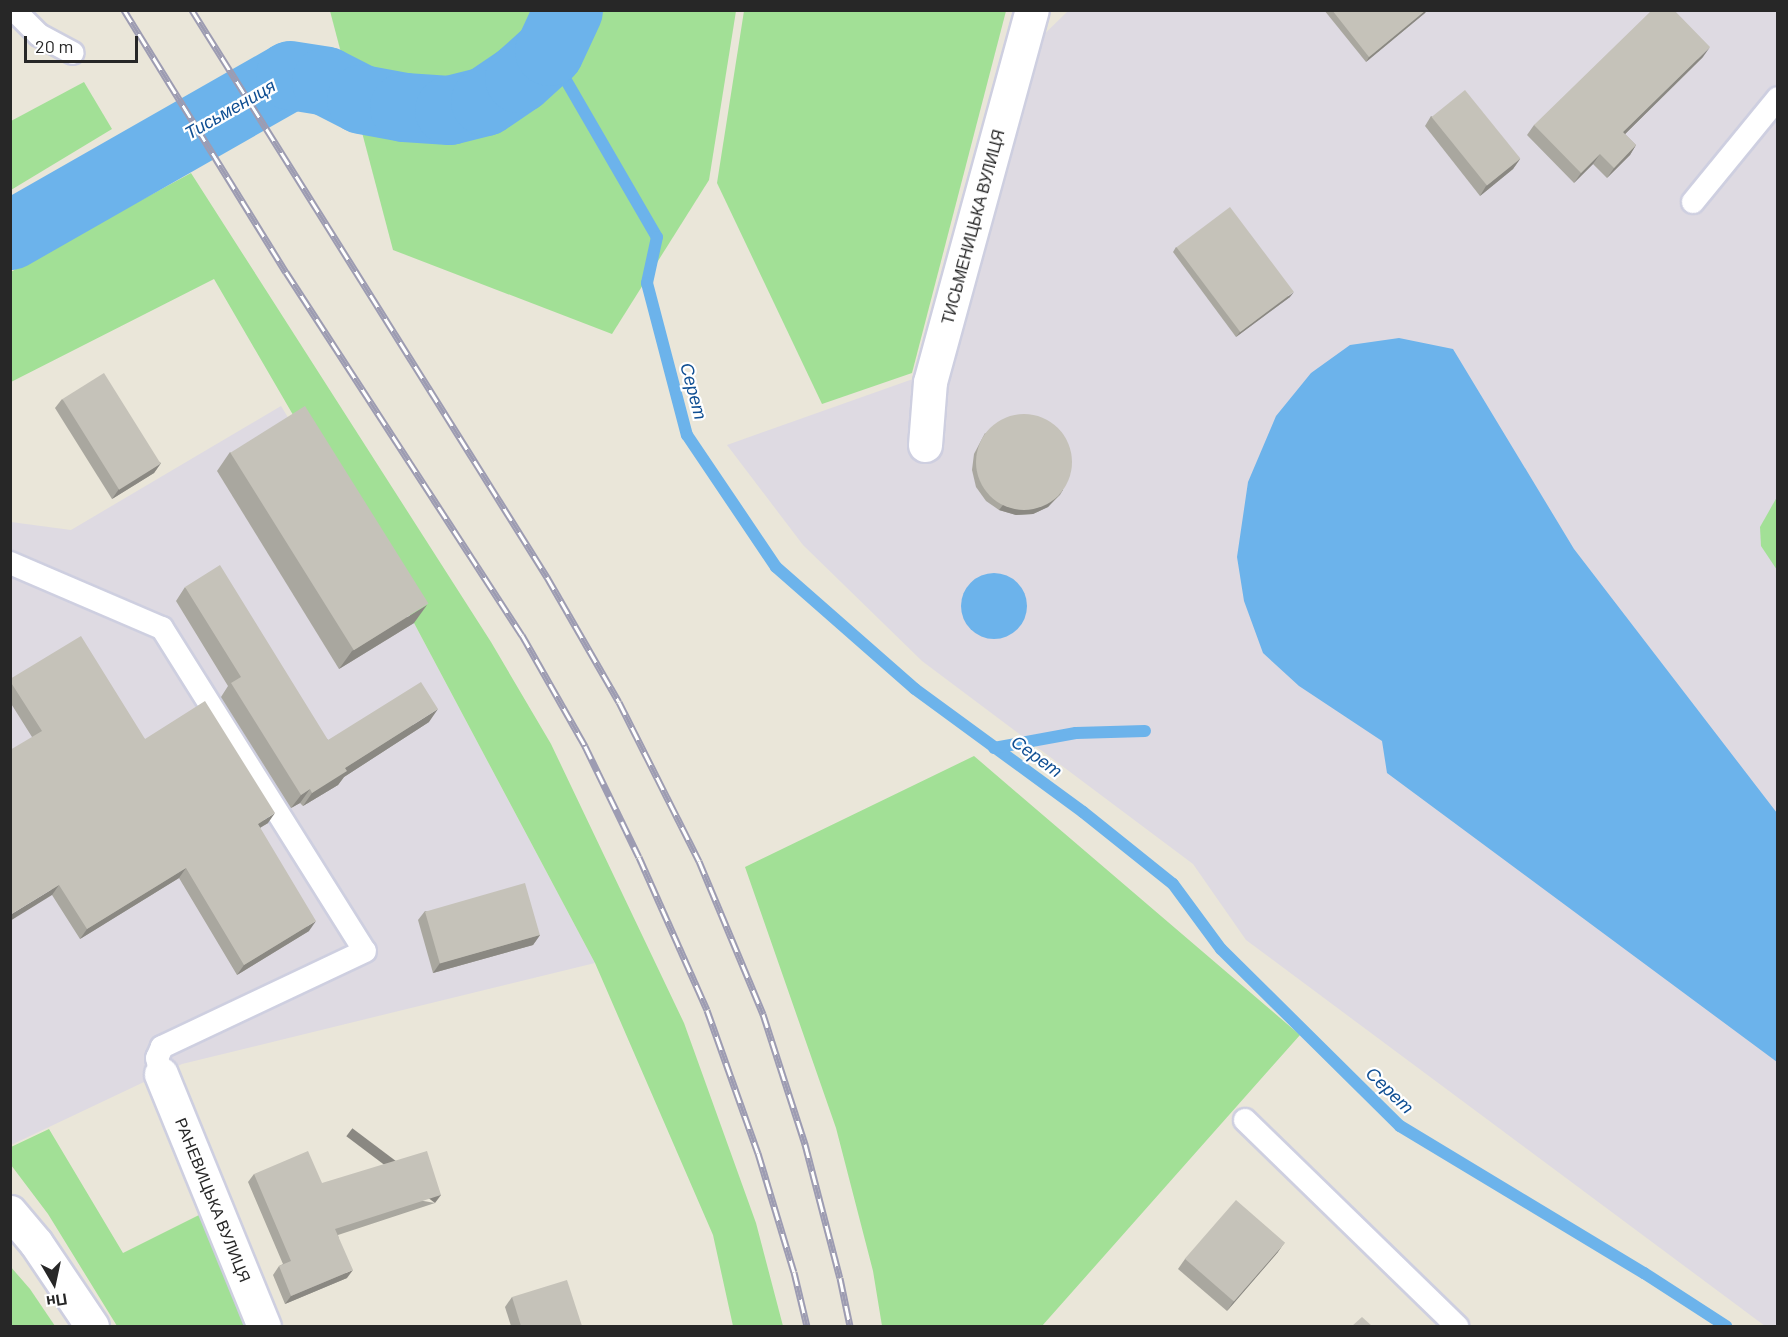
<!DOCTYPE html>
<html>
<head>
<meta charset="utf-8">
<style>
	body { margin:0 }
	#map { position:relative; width:1788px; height:1337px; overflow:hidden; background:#eae6d9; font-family:Barlow,sans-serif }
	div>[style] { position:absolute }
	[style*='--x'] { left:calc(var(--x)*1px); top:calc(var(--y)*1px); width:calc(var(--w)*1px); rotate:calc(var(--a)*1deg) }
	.industrial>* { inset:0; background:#dedae2 }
	.green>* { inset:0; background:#a2e096 }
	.water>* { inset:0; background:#6cb3eb }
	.round { border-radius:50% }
	.stream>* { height:12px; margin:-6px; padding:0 6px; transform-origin:6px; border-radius:6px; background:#6cb3eb }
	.river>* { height:69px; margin:-34.5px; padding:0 34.5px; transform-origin:34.5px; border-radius:34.5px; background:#6cb3eb }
	.roads { filter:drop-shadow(2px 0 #cecfe0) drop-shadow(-2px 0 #cecfe0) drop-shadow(0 2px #cecfe0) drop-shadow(0 -2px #cecfe0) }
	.lane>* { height:22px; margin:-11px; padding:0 11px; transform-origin:11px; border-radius:11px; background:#fff }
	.street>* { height:33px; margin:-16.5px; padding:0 16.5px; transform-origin:16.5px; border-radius:16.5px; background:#fff }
	.rail>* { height:7px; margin-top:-3.5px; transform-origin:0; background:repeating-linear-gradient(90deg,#fff 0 14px,#9d9cb2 0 28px); box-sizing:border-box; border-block:2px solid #9d9cb2 }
	.wall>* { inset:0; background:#a9a79f }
	.shaded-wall>* { inset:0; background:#8a8882; transform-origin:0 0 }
	.building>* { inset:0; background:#c5c2b9; transform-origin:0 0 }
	span { translate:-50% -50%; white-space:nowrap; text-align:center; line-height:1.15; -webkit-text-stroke:4.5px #fff; paint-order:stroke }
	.street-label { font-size:16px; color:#272727 }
	.water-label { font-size:18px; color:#104f93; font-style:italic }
	.frame { position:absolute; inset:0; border:12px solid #272727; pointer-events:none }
	.north { position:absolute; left:24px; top:1253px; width:60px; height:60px; -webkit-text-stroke:4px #fff; paint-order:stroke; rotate:171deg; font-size:16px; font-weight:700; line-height:24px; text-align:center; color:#272727 }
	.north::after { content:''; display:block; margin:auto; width:21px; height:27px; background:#272727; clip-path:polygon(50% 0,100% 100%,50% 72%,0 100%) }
	.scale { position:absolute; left:24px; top:36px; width:114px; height:27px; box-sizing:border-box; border:3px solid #272727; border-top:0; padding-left:8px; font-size:18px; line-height:21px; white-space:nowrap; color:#272727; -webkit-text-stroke:4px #fff; paint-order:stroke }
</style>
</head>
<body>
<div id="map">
	<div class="industrial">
		<i style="clip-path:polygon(1068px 11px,1777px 11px,1777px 1326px,1765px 1326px,1246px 940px,1193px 864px,922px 661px,803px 545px,727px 445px,944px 368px,1028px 50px)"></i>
		<i style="clip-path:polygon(281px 406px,414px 623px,595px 963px,182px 1064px,11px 1145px,11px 522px,71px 530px)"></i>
	</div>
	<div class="green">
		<i style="clip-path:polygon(330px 11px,736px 11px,709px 180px,612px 334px,393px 250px)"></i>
		<i style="clip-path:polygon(744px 11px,1006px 11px,912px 373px,822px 404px,717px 183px)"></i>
		<i style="clip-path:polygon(84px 82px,112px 129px,11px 190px,11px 121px)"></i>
		<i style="clip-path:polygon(191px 173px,491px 642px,551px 744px,684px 1023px,756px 1223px,783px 1326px,733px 1326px,713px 1235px,595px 963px,414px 623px,214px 279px,11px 382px,11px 272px,94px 221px,123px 210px)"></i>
		<i style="clip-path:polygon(1777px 497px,1777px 570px,1761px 546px,1760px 527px)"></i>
		<i style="clip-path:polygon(974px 756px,1300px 1035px,1042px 1326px,882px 1326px,873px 1271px,836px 1128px,745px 867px)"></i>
		<i style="clip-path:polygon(49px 1129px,123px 1253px,201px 1214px,247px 1326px,117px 1326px,48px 1214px,11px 1165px,11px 1147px)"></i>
		<i style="clip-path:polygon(10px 1266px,30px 1289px,55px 1326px,11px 1326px)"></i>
	</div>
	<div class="water">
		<i style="clip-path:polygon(1399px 338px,1453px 349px,1574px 549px,1777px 813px,1777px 1062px,1387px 773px,1382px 741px,1299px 686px,1263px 653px,1244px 601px,1237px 557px,1248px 482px,1276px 416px,1311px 373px,1350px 345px)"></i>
		<i class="round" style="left:961px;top:573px;width:66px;height:66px"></i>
	</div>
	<div class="stream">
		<i style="--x:549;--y:51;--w:215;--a:59.9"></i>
		<i style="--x:657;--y:237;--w:47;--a:102.3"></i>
		<i style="--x:647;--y:283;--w:157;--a:75.3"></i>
		<i style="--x:687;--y:435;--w:159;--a:56"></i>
		<i style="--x:776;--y:567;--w:185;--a:41.3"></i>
		<i style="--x:915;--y:689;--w:208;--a:36.2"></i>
		<i style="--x:1083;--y:812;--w:115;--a:38.7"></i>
		<i style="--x:1173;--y:884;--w:81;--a:53.6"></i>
		<i style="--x:1221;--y:949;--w:252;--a:44.7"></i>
		<i style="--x:1400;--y:1126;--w:285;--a:31.1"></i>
		<i style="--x:1644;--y:1273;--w:98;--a:32.9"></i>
		<i style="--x:994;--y:748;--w:83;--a:-10.4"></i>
		<i style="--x:1076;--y:733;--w:69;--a:-1.7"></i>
	</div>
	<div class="river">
		<i style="--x:10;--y:235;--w:322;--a:-29.7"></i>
		<i style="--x:290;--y:75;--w:36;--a:9"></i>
		<i style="--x:326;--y:81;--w:39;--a:27"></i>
		<i style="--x:361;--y:99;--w:44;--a:10.5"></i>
		<i style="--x:404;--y:107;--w:45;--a:3.8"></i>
		<i style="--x:449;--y:110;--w:37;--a:-14"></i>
		<i style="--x:485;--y:101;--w:41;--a:-34.1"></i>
		<i style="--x:519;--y:78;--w:40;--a:-42"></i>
		<i style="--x:549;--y:51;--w:45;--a:-65.1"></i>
	</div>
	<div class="roads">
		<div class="lane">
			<i style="--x:14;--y:10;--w:35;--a:45"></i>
			<i style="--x:39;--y:35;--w:38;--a:28"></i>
			<i style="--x:1693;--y:202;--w:134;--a:-50.7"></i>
			<i style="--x:10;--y:563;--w:165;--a:23.2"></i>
			<i style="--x:162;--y:628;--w:381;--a:57.9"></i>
			<i style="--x:365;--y:951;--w:225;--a:154.7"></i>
			<i style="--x:162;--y:1047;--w:12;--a:114"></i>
			<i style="--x:157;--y:1058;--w:16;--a:76"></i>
			<i style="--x:1245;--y:1120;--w:296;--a:44.2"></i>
		</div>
		<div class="street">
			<i style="--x:925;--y:445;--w:63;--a:-85.5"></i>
			<i style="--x:930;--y:382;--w:386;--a:-74.7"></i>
			<i style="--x:161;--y:1074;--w:272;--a:67.8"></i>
			<i style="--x:10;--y:1212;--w:40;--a:50"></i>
			<i style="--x:36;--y:1243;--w:100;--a:56"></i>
		</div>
	</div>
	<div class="rail">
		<i style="--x:124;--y:10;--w:308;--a:58.3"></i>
		<i style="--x:286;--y:272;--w:433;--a:57"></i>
		<i style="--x:522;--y:635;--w:128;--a:60.4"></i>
		<i style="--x:585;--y:746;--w:123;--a:64.1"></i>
		<i style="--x:639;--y:857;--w:167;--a:66"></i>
		<i style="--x:707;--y:1010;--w:152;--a:70.4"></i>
		<i style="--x:758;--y:1153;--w:124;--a:73.2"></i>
		<i style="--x:794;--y:1272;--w:56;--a:76.5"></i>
		<i style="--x:192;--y:10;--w:669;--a:57.95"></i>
		<i style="--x:547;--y:577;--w:144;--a:60.1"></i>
		<i style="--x:619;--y:702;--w:178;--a:63.3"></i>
		<i style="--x:699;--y:861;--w:166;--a:67.3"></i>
		<i style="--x:763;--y:1014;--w:137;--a:72.1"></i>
		<i style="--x:805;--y:1144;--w:138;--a:75.4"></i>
		<i style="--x:840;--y:1278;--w:49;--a:78.2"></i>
	</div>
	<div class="wall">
		<i style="clip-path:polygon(1324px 10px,1427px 10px,1425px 13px,1366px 62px)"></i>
		<i style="clip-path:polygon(1703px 57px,1625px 134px,1636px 145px,1630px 155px,1607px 178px,1593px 164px,1574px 183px,1527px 135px,1534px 125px)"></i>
		<i style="clip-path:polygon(1431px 116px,1520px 159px,1513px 169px,1480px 196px,1425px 126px)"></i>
		<i style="clip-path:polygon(1176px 247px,1290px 297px,1236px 337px,1173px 252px)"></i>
		<i style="clip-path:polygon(62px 399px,161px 463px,154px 473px,112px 499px,55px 408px)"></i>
		<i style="clip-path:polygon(985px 433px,1063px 490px,1060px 495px,1048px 507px,1033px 514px,1016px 515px,999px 510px,986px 501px,976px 487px,972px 470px,974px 454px)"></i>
		<i style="clip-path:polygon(230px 452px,414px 623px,339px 669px,217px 471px)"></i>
		<i style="clip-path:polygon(185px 587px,328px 740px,429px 722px,344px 777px,338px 785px,303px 806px,300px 803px,291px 808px,221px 697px,228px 686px,176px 601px)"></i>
		<i style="clip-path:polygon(10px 679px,145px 739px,268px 823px,260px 828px,309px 931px,237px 975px,179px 878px,80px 939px,52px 895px,32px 737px,10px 702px)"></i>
		<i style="clip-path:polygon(425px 911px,540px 935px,533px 945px,433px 973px,418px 920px)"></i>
		<i style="clip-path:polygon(254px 1174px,322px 1183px,435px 1203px,338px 1235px,347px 1278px,285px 1304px,273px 1275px,279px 1266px,283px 1264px,248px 1182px)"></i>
		<i style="clip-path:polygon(1278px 1252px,1227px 1311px,1178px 1269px,1185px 1259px)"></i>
		<i style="clip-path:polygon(512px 1297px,582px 1326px,511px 1326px,505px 1307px)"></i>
	</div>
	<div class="shaded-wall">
		<i style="clip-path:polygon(1426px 10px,1427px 10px,1425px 13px,1366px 62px,1369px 57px)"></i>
		<i style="clip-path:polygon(1710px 47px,1703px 57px,1617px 142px,1623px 132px)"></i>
		<i style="clip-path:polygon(1636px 145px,1630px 155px,1607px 178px,1614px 168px)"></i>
		<i style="clip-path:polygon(1600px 154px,1593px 164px,1574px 183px,1581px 173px)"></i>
		<i style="clip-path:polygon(1520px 159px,1513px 169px,1480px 196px,1486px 186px)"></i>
		<i style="clip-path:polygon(1294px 292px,1290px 297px,1236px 337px,1240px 332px)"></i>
		<i style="clip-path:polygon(161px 463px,154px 473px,112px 499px,119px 489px)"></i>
		<i style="clip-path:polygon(1063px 490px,1048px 507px,1033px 514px,1016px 515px,999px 510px,1003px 505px)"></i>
		<i style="clip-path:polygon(427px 605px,414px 623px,339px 669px,352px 651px)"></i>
		<i style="clip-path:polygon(438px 709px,429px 722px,344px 777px,338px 785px,303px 806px,312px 793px,345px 768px)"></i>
		<i style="clip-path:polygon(310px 789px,300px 803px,291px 808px,301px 795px)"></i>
		<i style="clip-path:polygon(275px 813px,268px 823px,251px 833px,258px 824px)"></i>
		<i style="clip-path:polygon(186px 868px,179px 878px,80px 939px,87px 929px)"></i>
		<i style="clip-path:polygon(59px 885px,52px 895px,10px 921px,10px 915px)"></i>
		<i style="clip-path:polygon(316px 921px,309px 931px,237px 975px,244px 965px)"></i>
		<i style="clip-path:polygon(540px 935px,533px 945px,433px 973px,440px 963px)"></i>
		<i style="left:441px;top:1195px;width:10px;height:111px;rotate:127deg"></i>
		<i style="clip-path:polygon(1285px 1242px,1278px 1252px,1227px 1311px,1234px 1301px)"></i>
		<i style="clip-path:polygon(353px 1270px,347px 1278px,285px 1304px,291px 1296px)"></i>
	</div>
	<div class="building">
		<i style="clip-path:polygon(1332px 10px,1426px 10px,1369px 57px)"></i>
		<i style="clip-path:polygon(1652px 10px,1674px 10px,1710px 47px,1623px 132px,1636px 145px,1614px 168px,1600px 154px,1581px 173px,1534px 125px)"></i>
		<i style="left:1465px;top:90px;width:88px;height:43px;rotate:51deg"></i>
		<i style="left:1230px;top:207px;width:106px;height:67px;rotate:53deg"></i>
		<i style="left:104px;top:373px;width:107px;height:49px;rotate:58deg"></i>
		<i style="left:305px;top:406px;width:233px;height:88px;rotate:58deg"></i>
		<i class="round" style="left:976px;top:414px;width:96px;height:96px"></i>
		<i style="clip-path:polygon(220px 565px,328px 740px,421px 682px,438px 709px,345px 768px,347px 771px,312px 793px,310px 789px,301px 795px,231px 683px,241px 677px,185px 587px)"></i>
		<i style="clip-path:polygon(81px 636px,145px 739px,205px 701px,275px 813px,258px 824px,316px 921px,244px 965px,186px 868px,87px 929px,59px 885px,10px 915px,10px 750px,42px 731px,10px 681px,10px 679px)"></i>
		<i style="left:525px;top:883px;width:54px;height:104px;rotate:74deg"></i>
		<i style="clip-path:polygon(308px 1151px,322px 1183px,427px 1151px,441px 1195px,335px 1229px,353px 1270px,291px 1296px,279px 1266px,291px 1261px,254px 1174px)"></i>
		<i style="left:1236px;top:1200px;width:65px;height:78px;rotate:41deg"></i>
		<i style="clip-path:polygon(567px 1280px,582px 1326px,521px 1326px,512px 1297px)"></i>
		<i style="clip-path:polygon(1362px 1317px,1372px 1326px,1352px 1326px)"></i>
	</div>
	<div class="street-label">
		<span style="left:973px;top:227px;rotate:-75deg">ТИСЬМЕНИЦЬКА ВУЛИЦЯ</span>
		<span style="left:213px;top:1200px;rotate:68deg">РАНЕВИЦЬКА ВУЛИЦЯ</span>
	</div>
	<div class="water-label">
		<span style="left:230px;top:109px;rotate:-30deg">Тисьмениця</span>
		<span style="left:694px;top:391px;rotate:75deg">Серет</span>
		<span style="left:1037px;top:756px;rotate:36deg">Серет</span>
		<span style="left:1390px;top:1090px;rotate:44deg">Серет</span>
	</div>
	<div class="frame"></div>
	<div class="north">Пн</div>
	<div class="scale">20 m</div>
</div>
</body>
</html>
